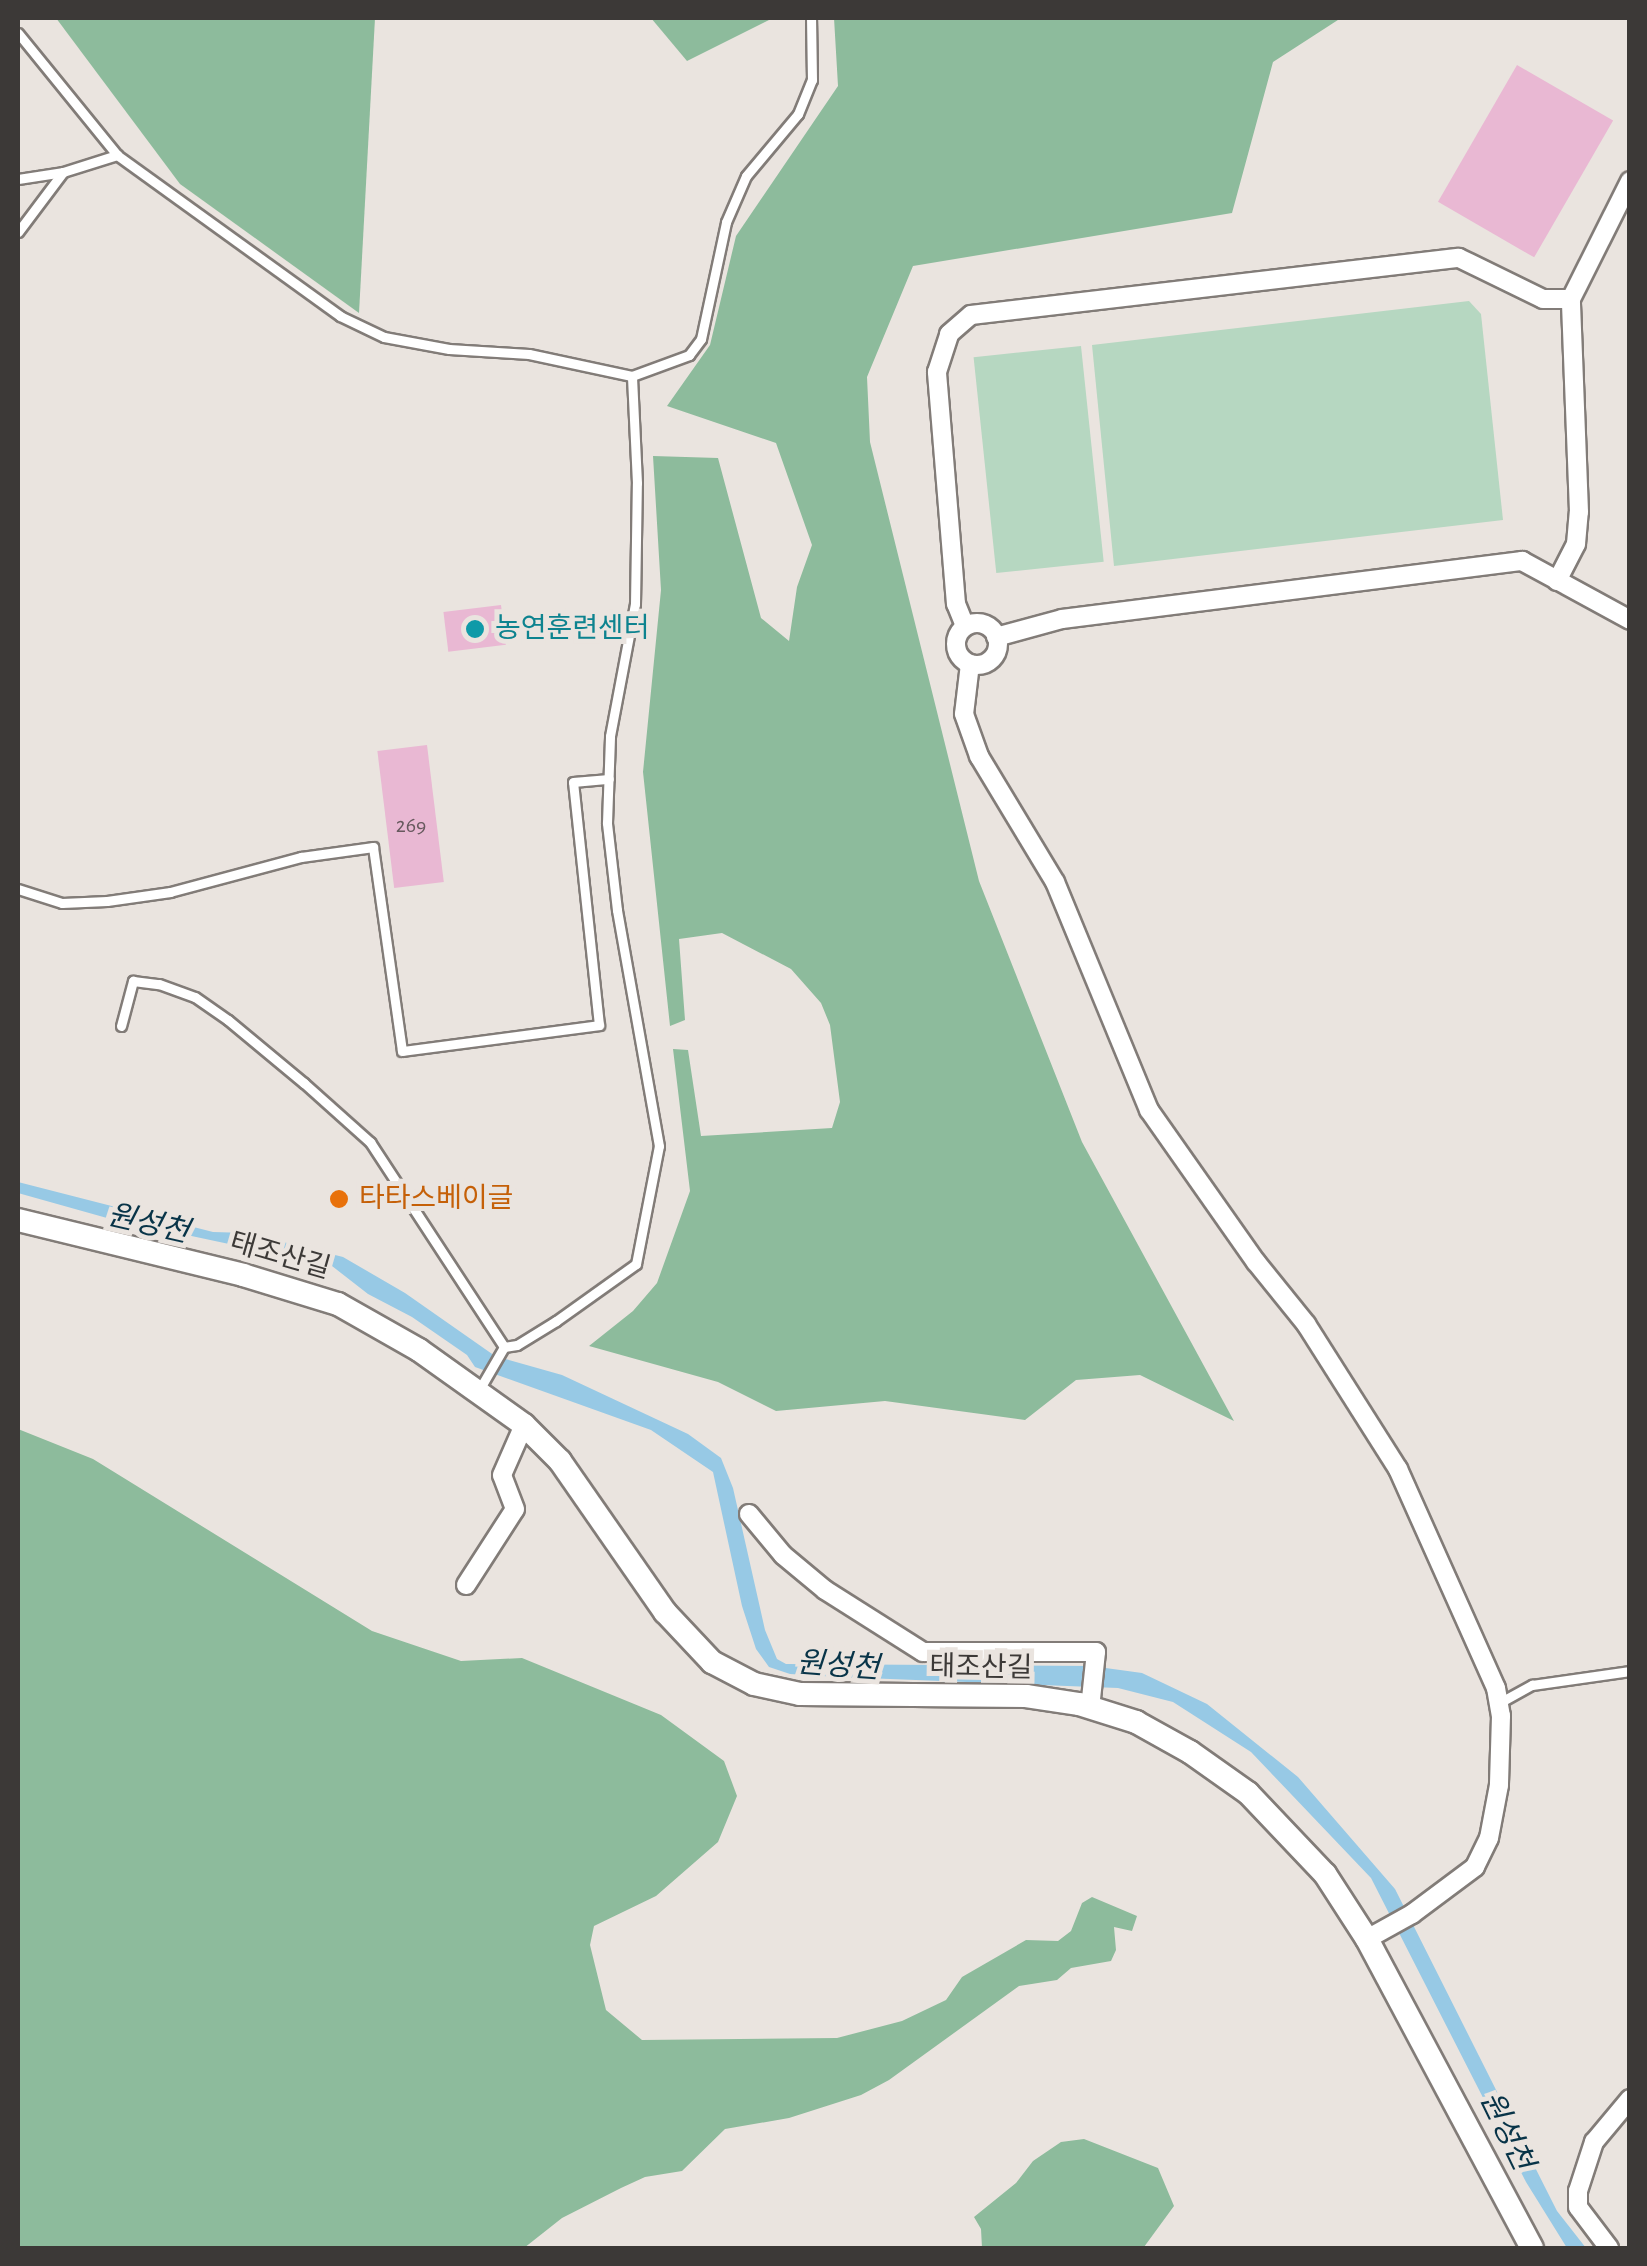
<!DOCTYPE html>
<html>
<head>
<meta charset="utf-8">
<style>
	body { margin:0 }
	#map { position:relative; width:1647px; height:2266px; overflow:hidden; background:#eae4df; font-family:"Alegreya Sans","Noto Sans KR",sans-serif }
	div>[style] { position:absolute }
	[style*='--x'] { left:calc(var(--x)*1px); top:calc(var(--y)*1px); width:calc(var(--w)*1px); rotate:calc(var(--a)*1deg) }
	.green>* { inset:0; background:#b6d7c1; transform-origin:0 0 }
	.forest>* { inset:0; background:#8dbb9c }
	.water>* { inset:0; background:#97c9e5 }
	.building>* { inset:0; background:#e9b8d3; transform-origin:0 0 }
	.roads { filter:drop-shadow(2px 0 #827c78) drop-shadow(-2px 0 #827c78) drop-shadow(0 2px #827c78) drop-shadow(0 -2px #827c78) }
	.service>* { height:9px; margin:-4.5px; padding:0 4.5px; transform-origin:4.5px; border-radius:4.5px; background:#fff }
	.minor>* { height:18px; margin:-9px; padding:0 9px; transform-origin:9px; border-radius:9px; background:#fff }
	.minor>.ring { margin:-9px; padding:0; box-sizing:content-box; background:none; border:18px solid #fff; border-radius:50% }
	.tertiary>* { height:22px; margin:-11px; padding:0 11px; transform-origin:11px; border-radius:11px; background:#fff }
	.dots>* { width:28px; height:28px; translate:-50% -50%; box-sizing:border-box; border:5px solid #eae4df; border-radius:50% }
	span { translate:-50% -50%; white-space:nowrap; text-align:center; line-height:1.15; -webkit-text-stroke:10px #eae4df; paint-order:stroke }
	.number-label { font-size:22px; color:#67595e }
	.number-label span { -webkit-text-stroke-width:0 }
	.culture-label { font-size:28px; color:#0d838f }
	.left { translate:0 -50%; text-align:left }
	.food-label { font-size:28px; color:#c56008 }
	.street-label { font-size:28px; color:#3c3937 }
	.water-label { font-size:30px; color:#083448; font-style:italic }
	.frame { position:absolute; inset:0; border:20px solid #3c3937; pointer-events:none }
</style>
</head>
<body>
<div id="map">
	<div class="green">
		<i style="clip-path:polygon(1469px 301px,1481px 314px,1503px 520px,1114px 566px,1092px 345px)"></i>
		<i style="left:1081px;top:346px;width:217px;height:108px;rotate:84deg"></i>
	</div>
	<div class="forest">
		<i style="clip-path:polygon(56px 18px,375px 18px,359px 313px,180px 184px)"></i>
		<i style="clip-path:polygon(651px 18px,773px 18px,687px 61px)"></i>
		<i style="clip-path:polygon(834px 18px,1341px 18px,1273px 62px,1232px 213px,913px 266px,867px 377px,870px 442px,979px 881px,1082px 1142px,1234px 1421px,1140px 1375px,1076px 1380px,1025px 1420px,885px 1401px,776px 1411px,718px 1382px,589px 1346px,633px 1311px,657px 1283px,690px 1191px,673px 1049px,688px 1050px,701px 1136px,832px 1128px,840px 1102px,830px 1025px,821px 1003px,791px 969px,722px 933px,679px 939px,685px 1020px,670px 1026px,643px 772px,661px 590px,653px 456px,718px 458px,761px 618px,789px 641px,797px 587px,812px 545px,776px 443px,667px 406px,710px 345px,736px 236px,838px 86px)"></i>
		<i style="clip-path:polygon(18px 1429px,93px 1459px,372px 1631px,461px 1661px,522px 1658px,661px 1715px,724px 1761px,737px 1796px,718px 1842px,656px 1896px,594px 1926px,590px 1945px,606px 2010px,642px 2040px,837px 2038px,902px 2021px,946px 2000px,962px 1977px,1026px 1940px,1058px 1941px,1071px 1931px,1082px 1903px,1092px 1897px,1137px 1916px,1132px 1931px,1114px 1927px,1116px 1950px,1111px 1961px,1071px 1968px,1057px 1980px,1019px 1986px,889px 2080px,861px 2095px,789px 2118px,725px 2129px,682px 2171px,645px 2177px,621px 2188px,562px 2218px,524px 2248px,18px 2248px)"></i>
		<i style="clip-path:polygon(1084px 2139px,1158px 2168px,1174px 2206px,1144px 2247px,982px 2248px,981px 2229px,974px 2217px,1016px 2183px,1033px 2161px,1061px 2142px)"></i>
	</div>
	<div class="water">
		<i style="clip-path:polygon(18px 1182px,213px 1232px,248px 1233px,343px 1257px,405px 1293px,495px 1356px,562px 1375px,688px 1434px,721px 1458px,733px 1488px,765px 1630px,777px 1659px,786px 1664px,1091px 1666px,1142px 1673px,1207px 1704px,1298px 1777px,1395px 1889px,1557px 2211px,1586px 2248px,1567px 2248px,1526px 2182px,1371px 1878px,1251px 1752px,1173px 1702px,1118px 1688px,839px 1677px,790px 1674px,769px 1667px,756px 1649px,742px 1606px,713px 1472px,651px 1430px,475px 1367px,467px 1355px,412px 1317px,368px 1294px,332px 1266px,107px 1218px,18px 1193px)"></i>
	</div>
	<div class="building">
		<i style="left:1517px;top:65px;width:111px;height:158px;rotate:30deg"></i>
		<i style="left:501px;top:605px;width:40px;height:58px;rotate:83deg"></i>
		<i style="left:427px;top:745px;width:138px;height:50px;rotate:83deg"></i>
	</div>
	<div class="roads">
		<div class="service">
			<i style="--x:18;--y:33;--w:157;--a:50.9"></i>
			<i style="--x:18;--y:179;--w:46;--a:-8.8"></i>
			<i style="--x:18;--y:232;--w:75;--a:-53.1"></i>
			<i style="--x:63;--y:172;--w:57;--a:-17.5"></i>
			<i style="--x:117;--y:155;--w:275;--a:35.8"></i>
			<i style="--x:340;--y:316;--w:49;--a:25.5"></i>
			<i style="--x:384;--y:337;--w:66;--a:10.5"></i>
			<i style="--x:449;--y:349;--w:80;--a:3.6"></i>
			<i style="--x:529;--y:354;--w:105;--a:12.1"></i>
			<i style="--x:632;--y:376;--w:61;--a:-20.2"></i>
			<i style="--x:689;--y:355;--w:20;--a:-53"></i>
			<i style="--x:701;--y:339;--w:120;--a:-77.9"></i>
			<i style="--x:726;--y:222;--w:50;--a:-66.5"></i>
			<i style="--x:746;--y:176;--w:81;--a:-50"></i>
			<i style="--x:798;--y:114;--w:37;--a:-68"></i>
			<i style="--x:812;--y:80;--w:62;--a:-90.9"></i>
			<i style="--x:18;--y:889;--w:46;--a:17.7"></i>
			<i style="--x:62;--y:903;--w:45;--a:-2.5"></i>
			<i style="--x:107;--y:901;--w:64;--a:-8.1"></i>
			<i style="--x:170;--y:892;--w:136;--a:-15"></i>
			<i style="--x:301;--y:857;--w:73;--a:-7.9"></i>
			<i style="--x:373;--y:847;--w:206;--a:81.9"></i>
			<i style="--x:402;--y:1051;--w:199;--a:-7.5"></i>
			<i style="--x:599;--y:1025;--w:244;--a:-96.1"></i>
			<i style="--x:573;--y:782;--w:36;--a:-5"></i>
			<i style="--x:121;--y:1026;--w:47;--a:-75.1"></i>
			<i style="--x:133;--y:981;--w:26;--a:7"></i>
			<i style="--x:159;--y:984;--w:38;--a:20"></i>
			<i style="--x:195;--y:997;--w:40;--a:34.9"></i>
			<i style="--x:228;--y:1020;--w:99;--a:39.7"></i>
			<i style="--x:304;--y:1083;--w:89;--a:41.8"></i>
			<i style="--x:370;--y:1142;--w:245;--a:56.8"></i>
			<i style="--x:479;--y:1390;--w:50;--a:-59.8"></i>
			<i style="--x:504;--y:1347;--w:13;--a:-9"></i>
			<i style="--x:517;--y:1345;--w:46;--a:-31.6"></i>
			<i style="--x:556;--y:1321;--w:98;--a:-35.5"></i>
			<i style="--x:636;--y:1264;--w:120;--a:-79"></i>
			<i style="--x:659;--y:1146;--w:240;--a:-100.1"></i>
			<i style="--x:617;--y:910;--w:88;--a:-96.6"></i>
			<i style="--x:607;--y:823;--w:87;--a:-88"></i>
			<i style="--x:610;--y:736;--w:134;--a:-79.3"></i>
			<i style="--x:635;--y:604;--w:121;--a:-89.1"></i>
			<i style="--x:637;--y:483;--w:107;--a:-92.7"></i>
			<i style="--x:1499;--y:1703;--w:38;--a:-29"></i>
			<i style="--x:1532;--y:1685;--w:99;--a:-8.1"></i>
		</div>
		<div class="minor">
			<i style="--x:1557;--y:581;--w:42;--a:-62.8"></i>
			<i style="--x:1576;--y:544;--w:32;--a:-85"></i>
			<i style="--x:1579;--y:512;--w:213;--a:-92.2"></i>
			<i style="--x:1571;--y:299;--w:132;--a:-63.4"></i>
			<i class="ring" style="left:956px;top:623px;width:24px;height:24px"></i>
			<i style="--x:965;--y:626;--w:24;--a:-112"></i>
			<i style="--x:956;--y:604;--w:233;--a:-94.7"></i>
			<i style="--x:937;--y:372;--w:40;--a:-72"></i>
			<i style="--x:949;--y:334;--w:29;--a:-41"></i>
			<i style="--x:971;--y:315;--w:491;--a:-6.7"></i>
			<i style="--x:1459;--y:258;--w:93;--a:26"></i>
			<i style="--x:1543;--y:299;--w:28;--a:0"></i>
			<i style="--x:996;--y:637;--w:68;--a:-15.3"></i>
			<i style="--x:1062;--y:619;--w:464;--a:-7.2"></i>
			<i style="--x:1522;--y:561;--w:123;--a:28.6"></i>
			<i style="--x:970;--y:664;--w:50;--a:96.8"></i>
			<i style="--x:964;--y:714;--w:45;--a:70.3"></i>
			<i style="--x:979;--y:756;--w:147;--a:58.9"></i>
			<i style="--x:1055;--y:882;--w:247;--a:67.6"></i>
			<i style="--x:1149;--y:1110;--w:186;--a:54.9"></i>
			<i style="--x:1256;--y:1262;--w:80;--a:51.1"></i>
			<i style="--x:1306;--y:1324;--w:172;--a:57.6"></i>
			<i style="--x:1398;--y:1469;--w:240;--a:65.9"></i>
			<i style="--x:1496;--y:1688;--w:28;--a:80"></i>
			<i style="--x:1501;--y:1716;--w:69;--a:91.7"></i>
			<i style="--x:1499;--y:1785;--w:54;--a:100.7"></i>
			<i style="--x:1489;--y:1838;--w:32;--a:116"></i>
			<i style="--x:1475;--y:1867;--w:79;--a:143.3"></i>
			<i style="--x:1412;--y:1914;--w:51;--a:150.9"></i>
			<i style="--x:749;--y:1514;--w:53;--a:50.3"></i>
			<i style="--x:783;--y:1555;--w:55;--a:39.8"></i>
			<i style="--x:825;--y:1590;--w:116;--a:32.3"></i>
			<i style="--x:923;--y:1652;--w:173;--a:0"></i>
			<i style="--x:1096;--y:1652;--w:56;--a:96.1"></i>
			<i style="--x:466;--y:1585;--w:90;--a:-57.2"></i>
			<i style="--x:515;--y:1509;--w:36;--a:-111"></i>
			<i style="--x:502;--y:1475;--w:55;--a:-66.3"></i>
			<i style="--x:1609;--y:2248;--w:51;--a:-127.1"></i>
			<i style="--x:1578;--y:2207;--w:16;--a:-90"></i>
			<i style="--x:1578;--y:2191;--w:52;--a:-71.9"></i>
			<i style="--x:1594;--y:2142;--w:56;--a:-50.1"></i>
		</div>
		<div class="tertiary">
			<i style="--x:18;--y:1220;--w:232;--a:13.7"></i>
			<i style="--x:243;--y:1275;--w:99;--a:17"></i>
			<i style="--x:338;--y:1304;--w:93;--a:29.6"></i>
			<i style="--x:419;--y:1350;--w:129;--a:35.5"></i>
			<i style="--x:524;--y:1425;--w:51;--a:45"></i>
			<i style="--x:560;--y:1461;--w:184;--a:55.2"></i>
			<i style="--x:665;--y:1612;--w:69;--a:46.8"></i>
			<i style="--x:712;--y:1662;--w:47;--a:27.6"></i>
			<i style="--x:754;--y:1684;--w:47;--a:12.3"></i>
			<i style="--x:800;--y:1694;--w:226;--a:0.5"></i>
			<i style="--x:1026;--y:1696;--w:54;--a:8.6"></i>
			<i style="--x:1079;--y:1704;--w:60;--a:17.5"></i>
			<i style="--x:1136;--y:1722;--w:62;--a:29.1"></i>
			<i style="--x:1190;--y:1752;--w:71;--a:35.3"></i>
			<i style="--x:1248;--y:1793;--w:112;--a:46.5"></i>
			<i style="--x:1325;--y:1874;--w:77;--a:57.1"></i>
			<i style="--x:1367;--y:1939;--w:350;--a:61.9"></i>
		</div>
	</div>
	<div class="dots">
		<i style="left:475px;top:629px;background:#0f9aa8"></i>
		<i style="left:339px;top:1199px;background:#e8710a"></i>
	</div>
	<div class="number-label">
		<span style="left:411px;top:826px">269</span>
	</div>
	<div class="culture-label">
		<span class="left" style="left:495px;top:629px">농연훈련센터</span>
	</div>
	<div class="food-label">
		<span class="left" style="left:359px;top:1199px">타타스베이글</span>
	</div>
	<div class="street-label">
		<span style="left:280px;top:1256px;rotate:16deg">태조산길</span>
		<span style="left:981px;top:1668px;rotate:1deg">태조산길</span>
	</div>
	<div class="water-label">
		<span style="left:148px;top:1224px;rotate:13deg">원성천</span>
		<span style="left:838px;top:1666px;rotate:4deg">원성천</span>
		<span style="left:1506px;top:2131px;rotate:64deg">원성천</span>
	</div>
	<div class="frame"></div>
</div>
</body>
</html>
